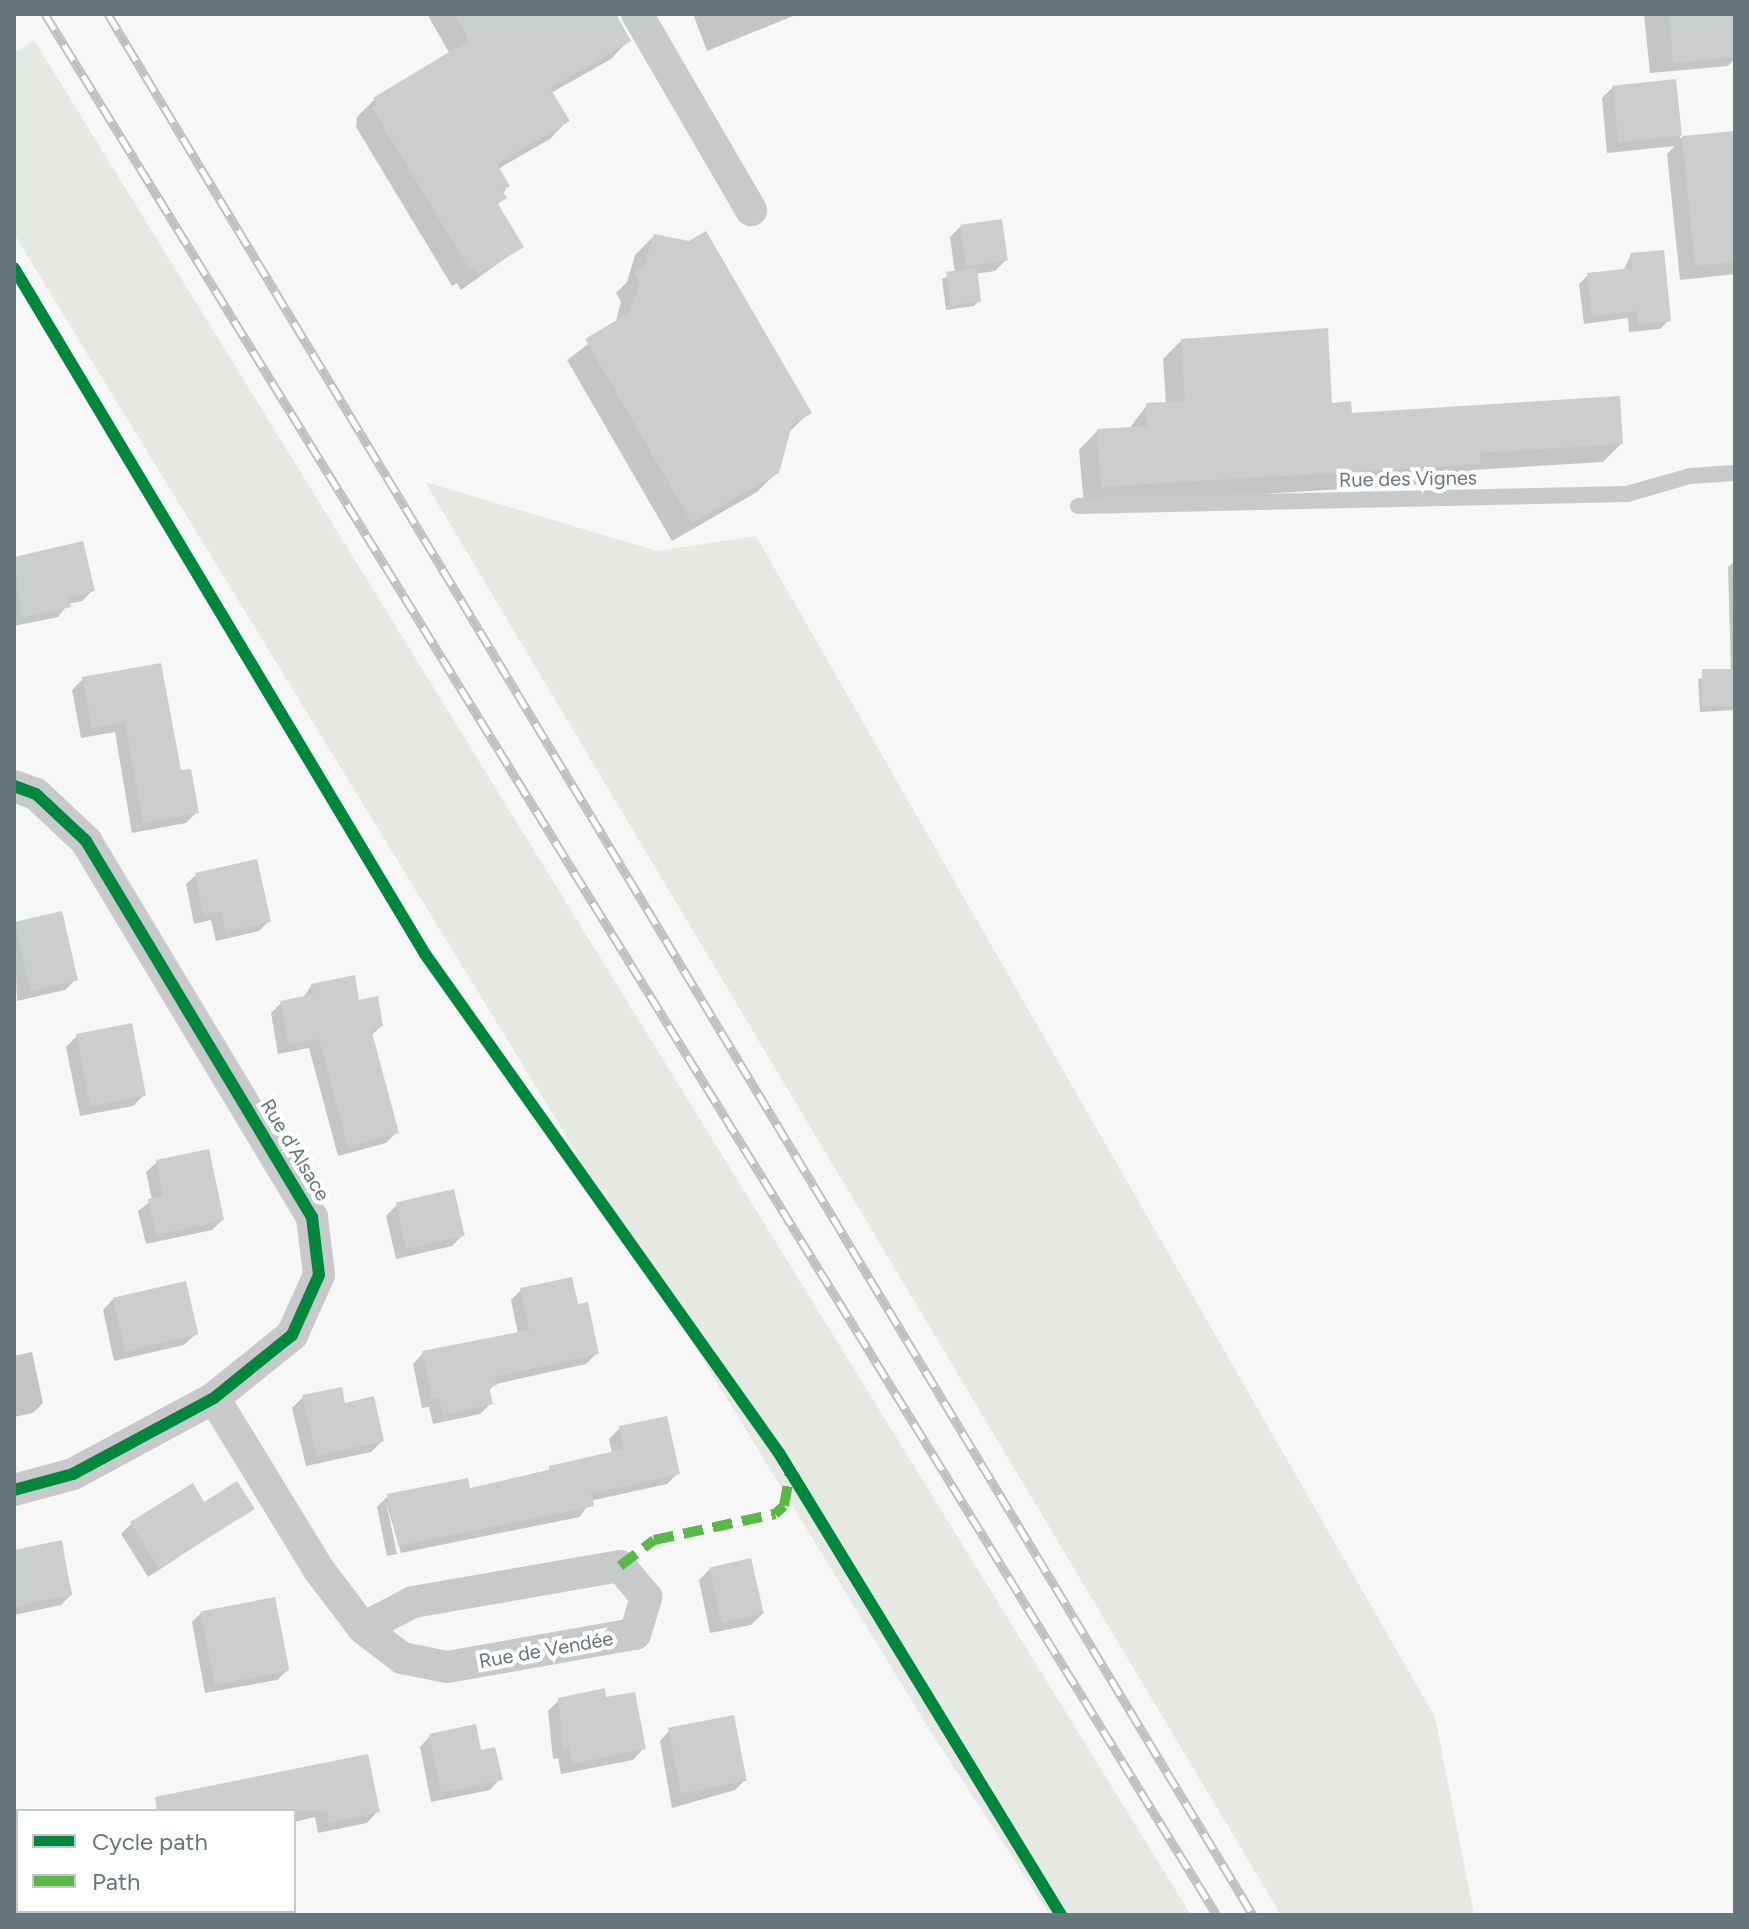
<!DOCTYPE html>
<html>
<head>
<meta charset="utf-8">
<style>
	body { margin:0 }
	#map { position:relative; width:1749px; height:1929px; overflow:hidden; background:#f7f7f7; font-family:Figtree,sans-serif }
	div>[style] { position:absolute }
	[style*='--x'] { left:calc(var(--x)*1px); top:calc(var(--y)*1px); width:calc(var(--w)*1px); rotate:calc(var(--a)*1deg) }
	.green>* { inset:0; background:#e6e8e4 }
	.shadow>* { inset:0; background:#0003 }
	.building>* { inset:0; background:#cbcdce; transform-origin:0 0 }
	.service>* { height:16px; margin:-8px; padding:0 8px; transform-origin:8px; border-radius:8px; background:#c8c9ca }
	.minor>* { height:32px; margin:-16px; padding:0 16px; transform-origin:16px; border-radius:16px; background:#c8c9ca }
	.rail>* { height:9px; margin-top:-4.5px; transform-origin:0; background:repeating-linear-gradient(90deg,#fff 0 18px,#bec0c1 0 36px); box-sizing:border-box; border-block:2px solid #bec0c1 }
	.quiet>* { height:10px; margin-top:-5px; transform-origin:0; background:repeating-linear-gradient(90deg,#58b947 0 20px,transparent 0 30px) }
	.cycleway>* { height:12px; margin:-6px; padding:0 6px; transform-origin:6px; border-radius:6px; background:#00873e }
	span { translate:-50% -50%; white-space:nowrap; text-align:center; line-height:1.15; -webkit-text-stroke:8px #fff; paint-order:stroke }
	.street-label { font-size:20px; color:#66767d }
	.frame { position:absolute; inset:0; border:16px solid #66767d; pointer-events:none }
	.legend { position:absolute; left:16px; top:1809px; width:280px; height:104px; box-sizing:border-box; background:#fff; border:2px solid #c2c8cb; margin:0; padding:10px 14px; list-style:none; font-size:24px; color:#66767d }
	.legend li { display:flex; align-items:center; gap:16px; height:40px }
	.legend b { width:40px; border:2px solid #c2c8cb }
</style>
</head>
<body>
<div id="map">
	<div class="green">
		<i style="clip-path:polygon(34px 40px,1191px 1915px,1050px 1915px,931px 1732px,14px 234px,14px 53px)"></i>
		<i style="clip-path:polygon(425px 482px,657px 551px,756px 536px,1435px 1717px,1474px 1915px,1281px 1915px)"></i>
	</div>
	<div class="shadow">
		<i style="clip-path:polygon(427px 14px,613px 14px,628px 41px,611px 59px,551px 93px,567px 121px,550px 139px,498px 169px,508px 185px,497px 206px,521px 247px,461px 290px,457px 283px,452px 286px,356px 127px,357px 117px,374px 100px,450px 54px)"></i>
		<i style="clip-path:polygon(693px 14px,798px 14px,707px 51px)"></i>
		<i style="clip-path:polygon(1644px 14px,1734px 14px,1735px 59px,1728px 66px,1650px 73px)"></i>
		<i style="clip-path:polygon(1674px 81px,1680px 138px,1735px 133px,1735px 274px,1680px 280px,1667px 154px,1675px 146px,1607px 153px,1602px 98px,1613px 87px)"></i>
		<i style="clip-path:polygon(961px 226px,1006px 260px,995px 271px,975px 274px,979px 301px,974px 306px,946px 310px,942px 279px,955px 273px,950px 237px)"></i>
		<i style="clip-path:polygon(654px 236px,689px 243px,810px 412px,788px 433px,777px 472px,757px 492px,672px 541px,567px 360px,615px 324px,621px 302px,616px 293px,627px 282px,635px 255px)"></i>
		<i style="clip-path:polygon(1631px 255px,1669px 320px,1660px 329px,1629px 332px,1628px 318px,1584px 324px,1579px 284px,1588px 275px,1623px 271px)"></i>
		<i style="clip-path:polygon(1181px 341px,1350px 415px,1621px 444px,1603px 462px,1472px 470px,1460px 482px,1084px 505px,1079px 450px,1097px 431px,1129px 429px,1147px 405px,1166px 404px,1163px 359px)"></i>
		<i style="clip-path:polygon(82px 544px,93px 590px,82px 601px,68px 604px,58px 617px,14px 626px,14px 559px)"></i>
		<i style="clip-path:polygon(1735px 561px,1735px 710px,1700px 712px,1698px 679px,1731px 672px,1728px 567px)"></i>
		<i style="clip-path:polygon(83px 679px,180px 773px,197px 812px,186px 823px,132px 833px,115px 732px,81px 738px,72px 690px)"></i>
		<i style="clip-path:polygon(196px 875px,269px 921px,259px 931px,216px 941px,211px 920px,194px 924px,186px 884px)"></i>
		<i style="clip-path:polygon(61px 913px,76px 979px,65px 990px,17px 1001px,14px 924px)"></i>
		<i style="clip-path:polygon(312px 985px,357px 1002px,381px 1026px,371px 1036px,397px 1132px,386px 1143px,338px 1156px,309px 1048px,278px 1054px,271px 1013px,281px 1003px,302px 999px)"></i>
		<i style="clip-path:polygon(77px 1036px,144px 1095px,133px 1106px,80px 1116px,66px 1047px)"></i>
		<i style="clip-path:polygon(157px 1162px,222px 1220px,212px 1230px,146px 1244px,138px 1211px,152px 1200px,146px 1172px)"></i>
		<i style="clip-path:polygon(397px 1205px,463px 1235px,452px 1246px,396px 1259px,386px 1216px)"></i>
		<i style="clip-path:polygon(521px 1290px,576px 1306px,597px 1353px,586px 1364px,496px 1384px,488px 1391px,491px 1403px,480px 1414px,433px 1424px,429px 1407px,422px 1408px,413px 1364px,423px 1353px,518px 1334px,511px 1300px)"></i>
		<i style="clip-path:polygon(114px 1298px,196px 1334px,184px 1345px,114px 1361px,103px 1310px)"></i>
		<i style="clip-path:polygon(32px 1352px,43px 1403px,33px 1413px,14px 1417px,14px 1356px)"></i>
		<i style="clip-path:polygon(303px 1397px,344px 1405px,382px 1441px,371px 1452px,306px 1466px,292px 1408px)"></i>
		<i style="clip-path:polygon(620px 1428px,678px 1473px,667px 1484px,590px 1501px,580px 1517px,401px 1553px,386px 1502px,397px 1554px,387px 1556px,377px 1507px,388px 1496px,468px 1490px,612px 1454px,609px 1439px)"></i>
		<i style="clip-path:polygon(204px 1504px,252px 1509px,148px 1577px,121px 1534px,131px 1524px)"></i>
		<i style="clip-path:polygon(61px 1543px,72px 1594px,61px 1605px,14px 1615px,14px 1552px)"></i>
		<i style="clip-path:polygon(710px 1569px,762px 1614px,751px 1625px,710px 1633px,699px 1580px)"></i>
		<i style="clip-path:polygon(201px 1613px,287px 1671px,277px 1680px,205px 1693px,192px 1622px)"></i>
		<i style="clip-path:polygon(605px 1699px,644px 1748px,633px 1760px,561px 1774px,558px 1758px,553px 1759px,548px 1711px,559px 1700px)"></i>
		<i style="clip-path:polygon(669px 1731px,745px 1780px,735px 1790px,672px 1808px,660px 1741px)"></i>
		<i style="clip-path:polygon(430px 1736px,480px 1752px,500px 1779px,490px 1790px,431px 1802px,420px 1747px)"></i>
		<i style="clip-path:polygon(366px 1756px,378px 1811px,367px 1823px,318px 1833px,315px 1817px,294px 1822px,294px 1811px,198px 1811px)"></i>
	</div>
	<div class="building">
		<i style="clip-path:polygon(454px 14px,616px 14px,631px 41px,550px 88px,570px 121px,497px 164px,510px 186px,502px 191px,507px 198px,498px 204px,524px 247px,479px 274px,475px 267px,470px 270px,372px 108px,377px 105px,373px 98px,469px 40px)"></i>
		<i style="clip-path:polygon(1669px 14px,1735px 14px,1735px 57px,1673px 63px)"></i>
		<i style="left:1676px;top:79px;width:57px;height:64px;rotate:84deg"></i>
		<i style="clip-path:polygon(1735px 131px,1735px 262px,1695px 266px,1682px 136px)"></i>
		<i style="left:1002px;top:219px;width:42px;height:42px;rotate:82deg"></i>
		<i style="clip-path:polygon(706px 231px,812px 413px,792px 425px,779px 473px,692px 523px,585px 339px,630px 312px,640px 282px,634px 272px,644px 266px,654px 234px,689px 241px)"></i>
		<i style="clip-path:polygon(1664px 250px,1671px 321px,1638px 324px,1636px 311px,1592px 316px,1587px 273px,1632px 268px,1630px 253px)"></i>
		<i style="left:977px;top:268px;width:34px;height:31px;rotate:83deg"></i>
		<i style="clip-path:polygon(1328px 328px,1332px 403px,1351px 401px,1352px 413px,1620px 396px,1623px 444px,1480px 453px,1480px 464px,1101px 487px,1097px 429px,1147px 426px,1146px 403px,1185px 401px,1181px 339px)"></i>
		<i style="clip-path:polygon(83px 541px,95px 591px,68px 597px,71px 607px,21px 618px,14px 557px)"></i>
		<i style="clip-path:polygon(161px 663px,181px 770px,191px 769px,199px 813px,143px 823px,125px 722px,92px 728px,82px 677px)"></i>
		<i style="left:1735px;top:669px;width:37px;height:33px;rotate:90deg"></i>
		<i style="clip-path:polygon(257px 859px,271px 922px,226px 932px,221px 911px,203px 915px,195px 873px)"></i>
		<i style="left:62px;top:911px;width:71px;height:49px;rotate:77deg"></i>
		<i style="clip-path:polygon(355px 975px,359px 1000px,378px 996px,383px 1026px,371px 1029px,399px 1133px,348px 1147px,319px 1039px,289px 1044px,280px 1001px,314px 994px,311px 984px)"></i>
		<i style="left:132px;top:1023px;width:74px;height:57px;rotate:79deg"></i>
		<i style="clip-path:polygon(209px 1149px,224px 1220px,156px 1235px,148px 1199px,163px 1196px,156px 1160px)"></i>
		<i style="left:454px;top:1189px;width:48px;height:60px;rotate:77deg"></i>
		<i style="clip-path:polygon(572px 1277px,578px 1304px,588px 1302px,599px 1354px,495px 1377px,497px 1385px,489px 1387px,493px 1404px,443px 1415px,439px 1397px,432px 1399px,422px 1351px,529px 1330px,520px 1288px)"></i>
		<i style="left:186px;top:1281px;width:55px;height:75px;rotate:77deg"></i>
		<i style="clip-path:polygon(342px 1387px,345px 1403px,374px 1396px,384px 1441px,317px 1456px,302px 1395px)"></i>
		<i style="clip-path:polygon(667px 1416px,680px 1474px,591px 1494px,594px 1506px,398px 1546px,387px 1494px,468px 1478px,470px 1488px,549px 1470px,549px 1466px,624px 1449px,619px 1426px)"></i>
		<i style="clip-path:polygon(237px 1481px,255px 1509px,159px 1568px,130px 1522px,193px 1483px,204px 1502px)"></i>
		<i style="clip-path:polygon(62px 1540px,71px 1595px,14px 1607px,14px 1550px)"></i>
		<i style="left:751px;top:1558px;width:57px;height:43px;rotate:77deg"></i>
		<i style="left:275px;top:1597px;width:75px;height:76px;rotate:79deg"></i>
		<i style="clip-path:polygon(605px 1688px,606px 1697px,635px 1692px,646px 1749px,572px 1764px,569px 1748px,563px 1749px,558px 1698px)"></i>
		<i style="left:734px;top:1715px;width:67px;height:67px;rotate:79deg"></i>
		<i style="clip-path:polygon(476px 1724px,481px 1750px,495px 1747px,503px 1780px,441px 1793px,429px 1734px)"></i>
		<i style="clip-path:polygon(368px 1754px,380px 1812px,329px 1823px,327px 1811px,157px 1811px,155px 1797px)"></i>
	</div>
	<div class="service">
		<i style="--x:1078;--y:506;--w:549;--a:-1.25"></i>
		<i style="--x:1627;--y:494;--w:66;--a:-15.9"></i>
		<i style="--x:1690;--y:476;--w:45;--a:-3.8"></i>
	</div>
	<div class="minor">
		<i style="--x:637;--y:14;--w:227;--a:59.8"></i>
		<i style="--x:14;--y:786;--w:23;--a:20"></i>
		<i style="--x:36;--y:794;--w:69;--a:43.2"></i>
		<i style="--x:86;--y:841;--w:439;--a:59"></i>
		<i style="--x:312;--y:1217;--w:58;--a:83.1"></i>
		<i style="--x:319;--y:1275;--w:66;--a:114.2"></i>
		<i style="--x:292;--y:1335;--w:100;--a:141.1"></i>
		<i style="--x:214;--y:1398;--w:160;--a:151.7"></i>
		<i style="--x:73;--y:1474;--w:61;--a:164.8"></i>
		<i style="--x:214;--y:1398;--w:202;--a:58.6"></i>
		<i style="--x:319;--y:1570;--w:73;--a:52.8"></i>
		<i style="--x:363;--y:1628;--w:49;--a:37.6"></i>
		<i style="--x:402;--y:1658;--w:46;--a:11.3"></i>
		<i style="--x:447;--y:1667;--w:191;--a:-10"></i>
		<i style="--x:635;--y:1634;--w:39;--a:-73"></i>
		<i style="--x:646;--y:1597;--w:40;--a:-130"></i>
		<i style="--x:620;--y:1566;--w:210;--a:170.1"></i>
		<i style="--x:413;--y:1602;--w:56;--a:152.5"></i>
	</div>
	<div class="rail">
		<i style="--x:45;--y:14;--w:2233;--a:58.35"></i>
		<i style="--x:108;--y:14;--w:2219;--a:58.94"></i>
	</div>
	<div class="quiet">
		<i style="--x:620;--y:1566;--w:43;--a:-37.4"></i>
		<i style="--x:654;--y:1540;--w:124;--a:-12.1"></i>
		<i style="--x:775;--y:1514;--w:12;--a:-42"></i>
		<i style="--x:784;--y:1506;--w:36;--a:-80"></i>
	</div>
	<div class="cycleway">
		<i style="--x:14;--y:268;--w:800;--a:59.07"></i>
		<i style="--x:425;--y:954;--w:612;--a:54.65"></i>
		<i style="--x:779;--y:1453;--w:541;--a:58.6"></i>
		<i style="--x:14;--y:786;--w:23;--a:20"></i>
		<i style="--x:36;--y:794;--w:69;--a:43.2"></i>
		<i style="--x:86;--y:841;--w:439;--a:59"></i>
		<i style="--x:312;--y:1217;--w:58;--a:83.1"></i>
		<i style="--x:319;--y:1275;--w:66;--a:114.2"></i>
		<i style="--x:292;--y:1335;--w:100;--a:141.1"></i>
		<i style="--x:214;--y:1398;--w:160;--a:151.7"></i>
		<i style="--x:73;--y:1474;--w:61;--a:164.8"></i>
	</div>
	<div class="street-label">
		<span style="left:1408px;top:479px;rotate:-1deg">Rue des Vignes</span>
		<span style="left:295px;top:1150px;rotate:59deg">Rue d'Alsace</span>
		<span style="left:546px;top:1650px;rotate:-10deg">Rue de Vendée</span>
	</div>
	<div class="frame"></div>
	<ul class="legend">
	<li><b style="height:10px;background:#00873e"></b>Cycle path</li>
	<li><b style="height:10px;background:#58b947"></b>Path</li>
	</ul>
</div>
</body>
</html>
